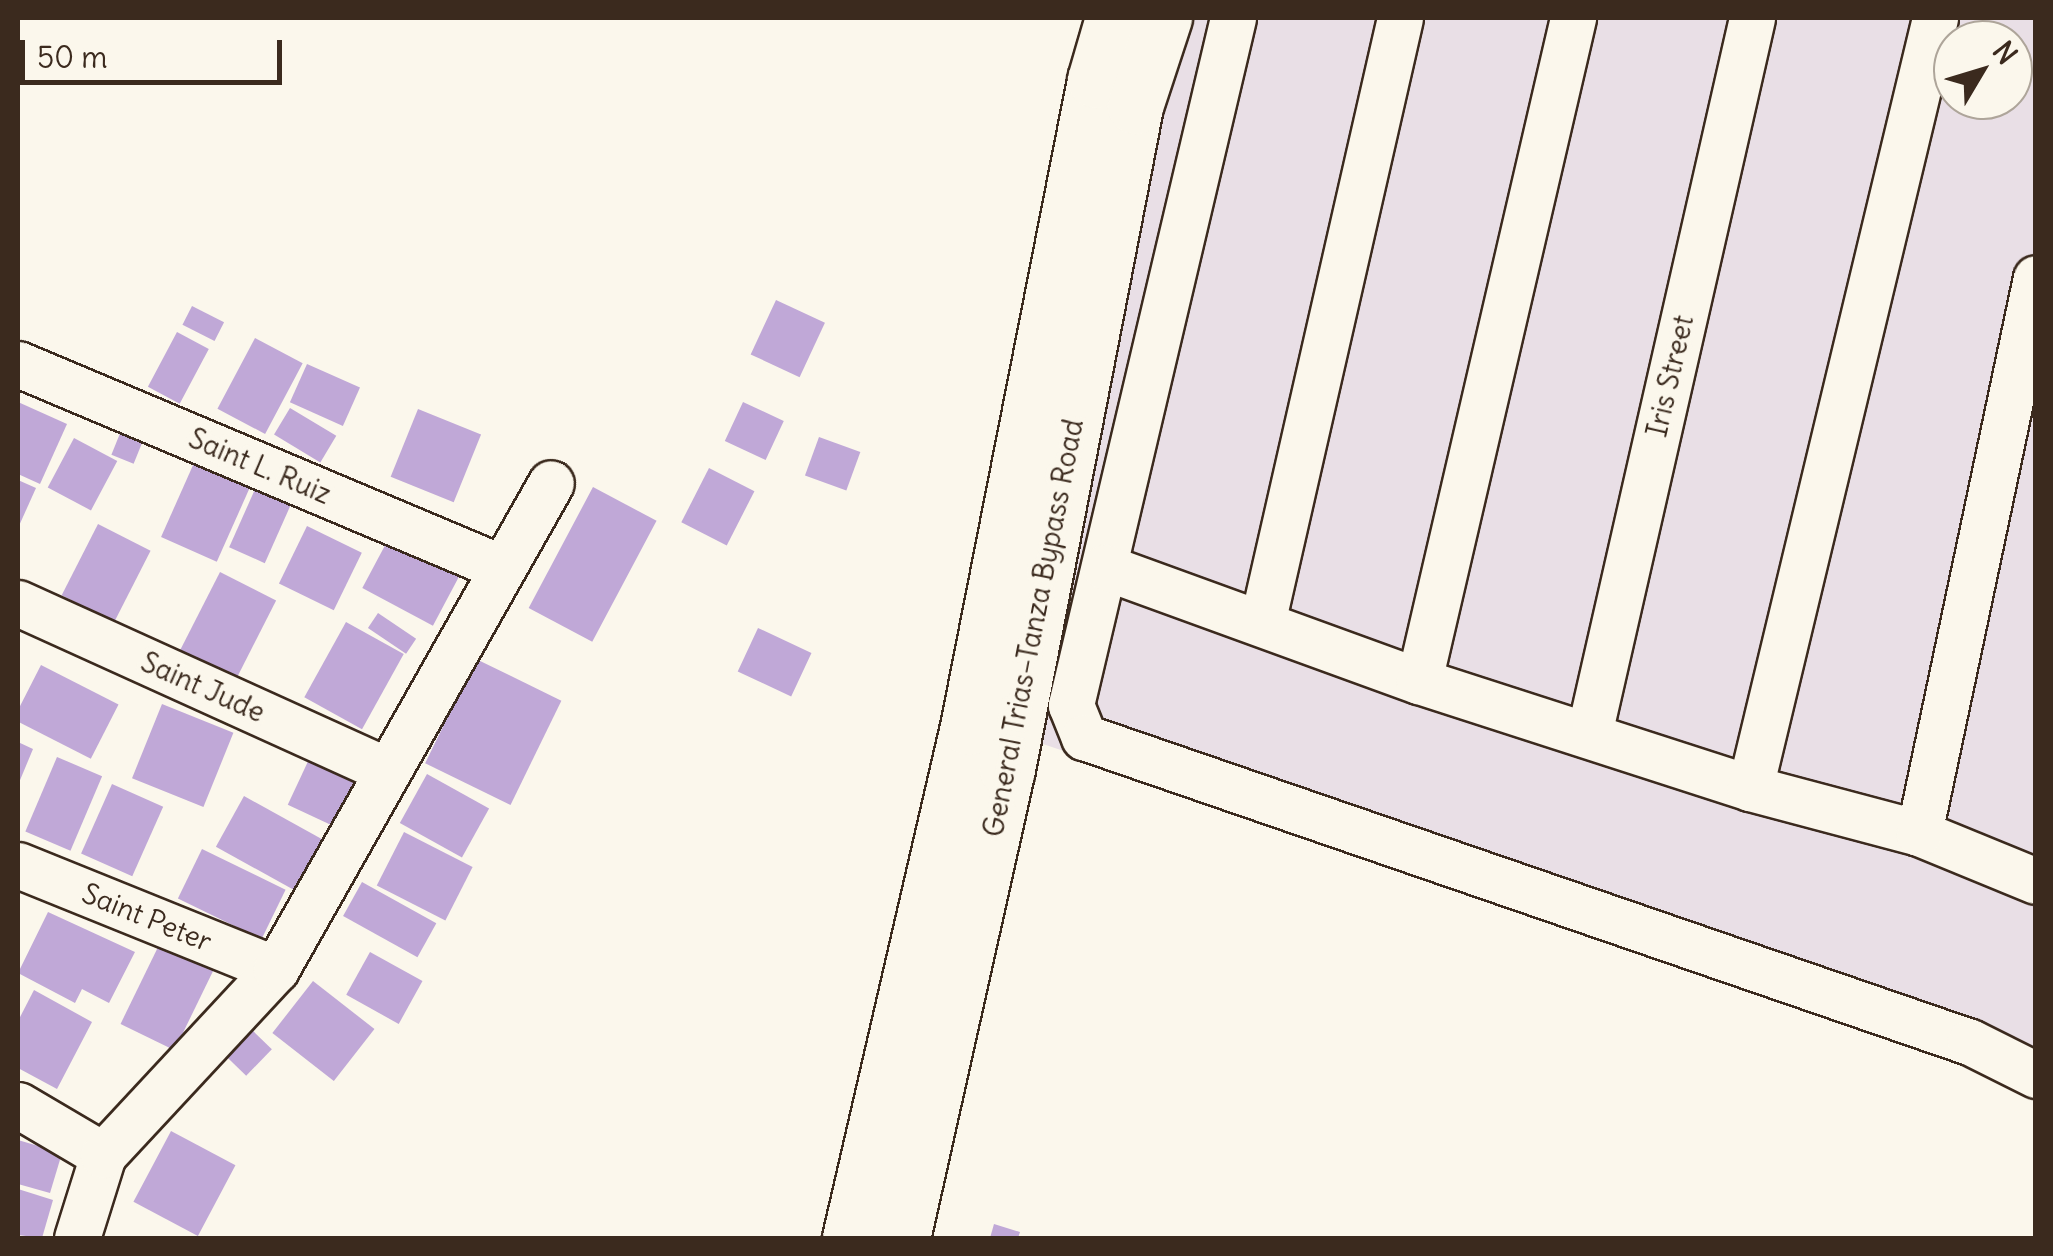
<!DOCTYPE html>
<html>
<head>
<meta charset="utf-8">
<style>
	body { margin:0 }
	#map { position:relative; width:2053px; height:1256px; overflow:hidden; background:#fbf7ec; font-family:Delius,sans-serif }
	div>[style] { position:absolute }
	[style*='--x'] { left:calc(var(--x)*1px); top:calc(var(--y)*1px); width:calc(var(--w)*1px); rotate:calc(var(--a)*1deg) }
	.built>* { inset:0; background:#e9dfe6 }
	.building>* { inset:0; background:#c0a8d7; transform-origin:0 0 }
	.roads { filter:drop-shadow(2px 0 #3b2a1e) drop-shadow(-2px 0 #3b2a1e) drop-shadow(0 2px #3b2a1e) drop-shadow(0 -2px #3b2a1e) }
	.minor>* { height:45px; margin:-22.5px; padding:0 22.5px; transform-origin:22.5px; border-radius:22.5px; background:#fbf7ec }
	.major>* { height:55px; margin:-27.5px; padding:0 27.5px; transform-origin:27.5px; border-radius:27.5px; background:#fbf7ec }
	span { translate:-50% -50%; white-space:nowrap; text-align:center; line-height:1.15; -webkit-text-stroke:10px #fbf7ec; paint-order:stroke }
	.street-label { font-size:28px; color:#3b2a1e }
	.frame { position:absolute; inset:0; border:20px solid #3b2a1e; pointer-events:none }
	.north { position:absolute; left:1933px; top:20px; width:100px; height:100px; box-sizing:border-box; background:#fbf7ec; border:2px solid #aea59a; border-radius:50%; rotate:52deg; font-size:28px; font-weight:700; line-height:40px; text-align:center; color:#3b2a1e }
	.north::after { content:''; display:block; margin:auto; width:35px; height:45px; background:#3b2a1e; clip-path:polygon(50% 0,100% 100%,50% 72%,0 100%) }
	.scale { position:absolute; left:20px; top:40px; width:262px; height:45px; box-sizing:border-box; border:5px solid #3b2a1e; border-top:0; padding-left:12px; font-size:30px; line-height:35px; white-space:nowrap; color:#3b2a1e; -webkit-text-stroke:8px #fbf7ec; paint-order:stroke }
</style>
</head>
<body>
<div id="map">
	<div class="built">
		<i style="clip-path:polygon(evenodd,1188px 18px,2035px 18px,2035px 1089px,1946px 1048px,1040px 743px,1155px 125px,1188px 18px,1953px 40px,2013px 40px,2013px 100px,1953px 100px,1953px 40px)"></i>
	</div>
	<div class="building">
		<i style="left:776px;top:300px;width:54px;height:60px;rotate:25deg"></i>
		<i style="left:192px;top:306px;width:36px;height:21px;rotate:27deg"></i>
		<i style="left:177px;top:332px;width:36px;height:62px;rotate:28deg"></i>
		<i style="left:255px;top:338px;width:54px;height:80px;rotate:28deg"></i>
		<i style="left:307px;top:364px;width:58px;height:42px;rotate:24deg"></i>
		<i style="clip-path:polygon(18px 402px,67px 424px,40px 484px,18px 474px)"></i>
		<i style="left:743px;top:402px;width:45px;height:43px;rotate:25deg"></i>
		<i style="left:290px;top:408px;width:54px;height:31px;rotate:31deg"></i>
		<i style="left:418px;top:409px;width:68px;height:73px;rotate:22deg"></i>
		<i style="left:123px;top:426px;width:24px;height:31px;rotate:22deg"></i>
		<i style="left:819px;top:437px;width:44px;height:41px;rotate:20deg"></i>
		<i style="left:74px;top:438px;width:49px;height:56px;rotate:28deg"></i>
		<i style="left:194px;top:463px;width:61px;height:81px;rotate:24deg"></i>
		<i style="left:709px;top:468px;width:51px;height:61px;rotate:27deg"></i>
		<i style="clip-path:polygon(18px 480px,36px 488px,18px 528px)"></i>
		<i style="left:256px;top:487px;width:39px;height:66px;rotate:24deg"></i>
		<i style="left:593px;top:487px;width:72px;height:137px;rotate:28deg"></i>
		<i style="left:98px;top:524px;width:59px;height:80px;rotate:27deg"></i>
		<i style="left:307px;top:526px;width:61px;height:64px;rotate:26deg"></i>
		<i style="left:390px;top:536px;width:80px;height:59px;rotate:28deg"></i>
		<i style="left:220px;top:572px;width:63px;height:91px;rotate:27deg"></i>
		<i style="left:378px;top:613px;width:46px;height:18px;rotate:34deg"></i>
		<i style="left:346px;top:622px;width:66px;height:86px;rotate:29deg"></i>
		<i style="left:758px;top:628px;width:59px;height:48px;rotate:25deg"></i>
		<i style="left:476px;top:659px;width:95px;height:116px;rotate:26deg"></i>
		<i style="left:41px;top:665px;width:87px;height:61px;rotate:27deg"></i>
		<i style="left:162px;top:704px;width:77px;height:80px;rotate:22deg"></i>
		<i style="clip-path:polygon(18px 742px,33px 749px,18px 785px)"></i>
		<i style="left:311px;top:755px;width:52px;height:55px;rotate:25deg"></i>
		<i style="left:57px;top:757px;width:49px;height:81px;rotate:23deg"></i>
		<i style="left:427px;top:774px;width:71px;height:56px;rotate:29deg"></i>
		<i style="left:112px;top:784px;width:56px;height:76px;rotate:24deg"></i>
		<i style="left:244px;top:796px;width:94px;height:58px;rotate:29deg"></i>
		<i style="left:404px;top:832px;width:77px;height:60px;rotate:27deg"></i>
		<i style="left:202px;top:849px;width:93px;height:55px;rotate:26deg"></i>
		<i style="left:362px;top:882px;width:85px;height:39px;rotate:29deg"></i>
		<i style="clip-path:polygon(48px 912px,135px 952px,109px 1003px,82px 989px,75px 1003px,18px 973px)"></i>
		<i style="left:160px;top:943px;width:60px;height:90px;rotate:26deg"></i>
		<i style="left:370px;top:952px;width:60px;height:49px;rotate:29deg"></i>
		<i style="left:313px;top:981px;width:78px;height:66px;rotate:38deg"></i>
		<i style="clip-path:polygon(34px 990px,92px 1022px,57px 1089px,18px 1068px,18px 1021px)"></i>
		<i style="left:251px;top:1029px;width:29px;height:37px;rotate:44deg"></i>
		<i style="left:171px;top:1131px;width:73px;height:80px;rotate:28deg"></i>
		<i style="clip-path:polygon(18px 1140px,62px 1153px,50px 1193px,18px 1184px)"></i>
		<i style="clip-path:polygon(18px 1189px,53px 1200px,42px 1238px,18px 1235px)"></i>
		<i style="clip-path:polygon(994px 1224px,1020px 1232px,1018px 1238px,990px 1238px)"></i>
	</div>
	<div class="roads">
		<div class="minor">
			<i style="--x:1233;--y:18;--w:706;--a:103.27"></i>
			<i style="--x:1071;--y:705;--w:35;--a:68"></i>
			<i style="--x:1084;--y:737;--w:937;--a:19"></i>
			<i style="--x:1970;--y:1042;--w:74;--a:26.6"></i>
			<i style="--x:18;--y:364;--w:525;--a:22.85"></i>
			<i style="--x:1105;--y:567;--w:334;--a:20"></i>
			<i style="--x:1419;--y:681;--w:348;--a:17.9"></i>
			<i style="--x:1750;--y:788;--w:175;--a:14.9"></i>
			<i style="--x:1919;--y:833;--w:126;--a:22.3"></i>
			<i style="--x:18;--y:603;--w:406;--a:24.4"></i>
			<i style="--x:1263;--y:619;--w:616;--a:-77.16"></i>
			<i style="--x:1419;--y:681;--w:681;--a:-76.92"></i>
			<i style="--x:1589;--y:734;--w:734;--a:-77.17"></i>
			<i style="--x:1750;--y:788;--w:792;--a:-76.49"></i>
			<i style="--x:1919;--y:833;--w:567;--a:-78.1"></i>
			<i style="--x:18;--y:865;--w:278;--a:22"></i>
			<i style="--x:18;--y:1105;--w:99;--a:30.5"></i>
			<i style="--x:77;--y:1238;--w:87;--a:-72.6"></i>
			<i style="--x:103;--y:1155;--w:254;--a:-47.1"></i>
			<i style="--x:276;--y:969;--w:558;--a:-60.5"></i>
		</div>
		<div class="major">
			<i style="--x:850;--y:1238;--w:524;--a:-77"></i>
			<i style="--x:968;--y:727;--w:659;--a:-78.89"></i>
			<i style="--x:1095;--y:80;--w:65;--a:-73.8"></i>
			<i style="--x:902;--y:1238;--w:481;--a:-77.4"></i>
			<i style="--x:1007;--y:769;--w:675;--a:-79.07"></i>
			<i style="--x:1135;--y:106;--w:93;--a:-71.8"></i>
		</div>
	</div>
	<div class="street-label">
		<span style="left:1670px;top:376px;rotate:-77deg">Iris Street</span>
		<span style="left:260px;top:466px;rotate:23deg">Saint L. Ruiz</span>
		<span style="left:1033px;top:628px;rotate:-79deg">General Trias–Tanza Bypass Road</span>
		<span style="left:203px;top:687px;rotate:24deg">Saint Jude</span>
		<span style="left:147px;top:917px;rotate:22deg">Saint Peter</span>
	</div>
	<div class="frame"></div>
	<div class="north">N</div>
	<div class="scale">50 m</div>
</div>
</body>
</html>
